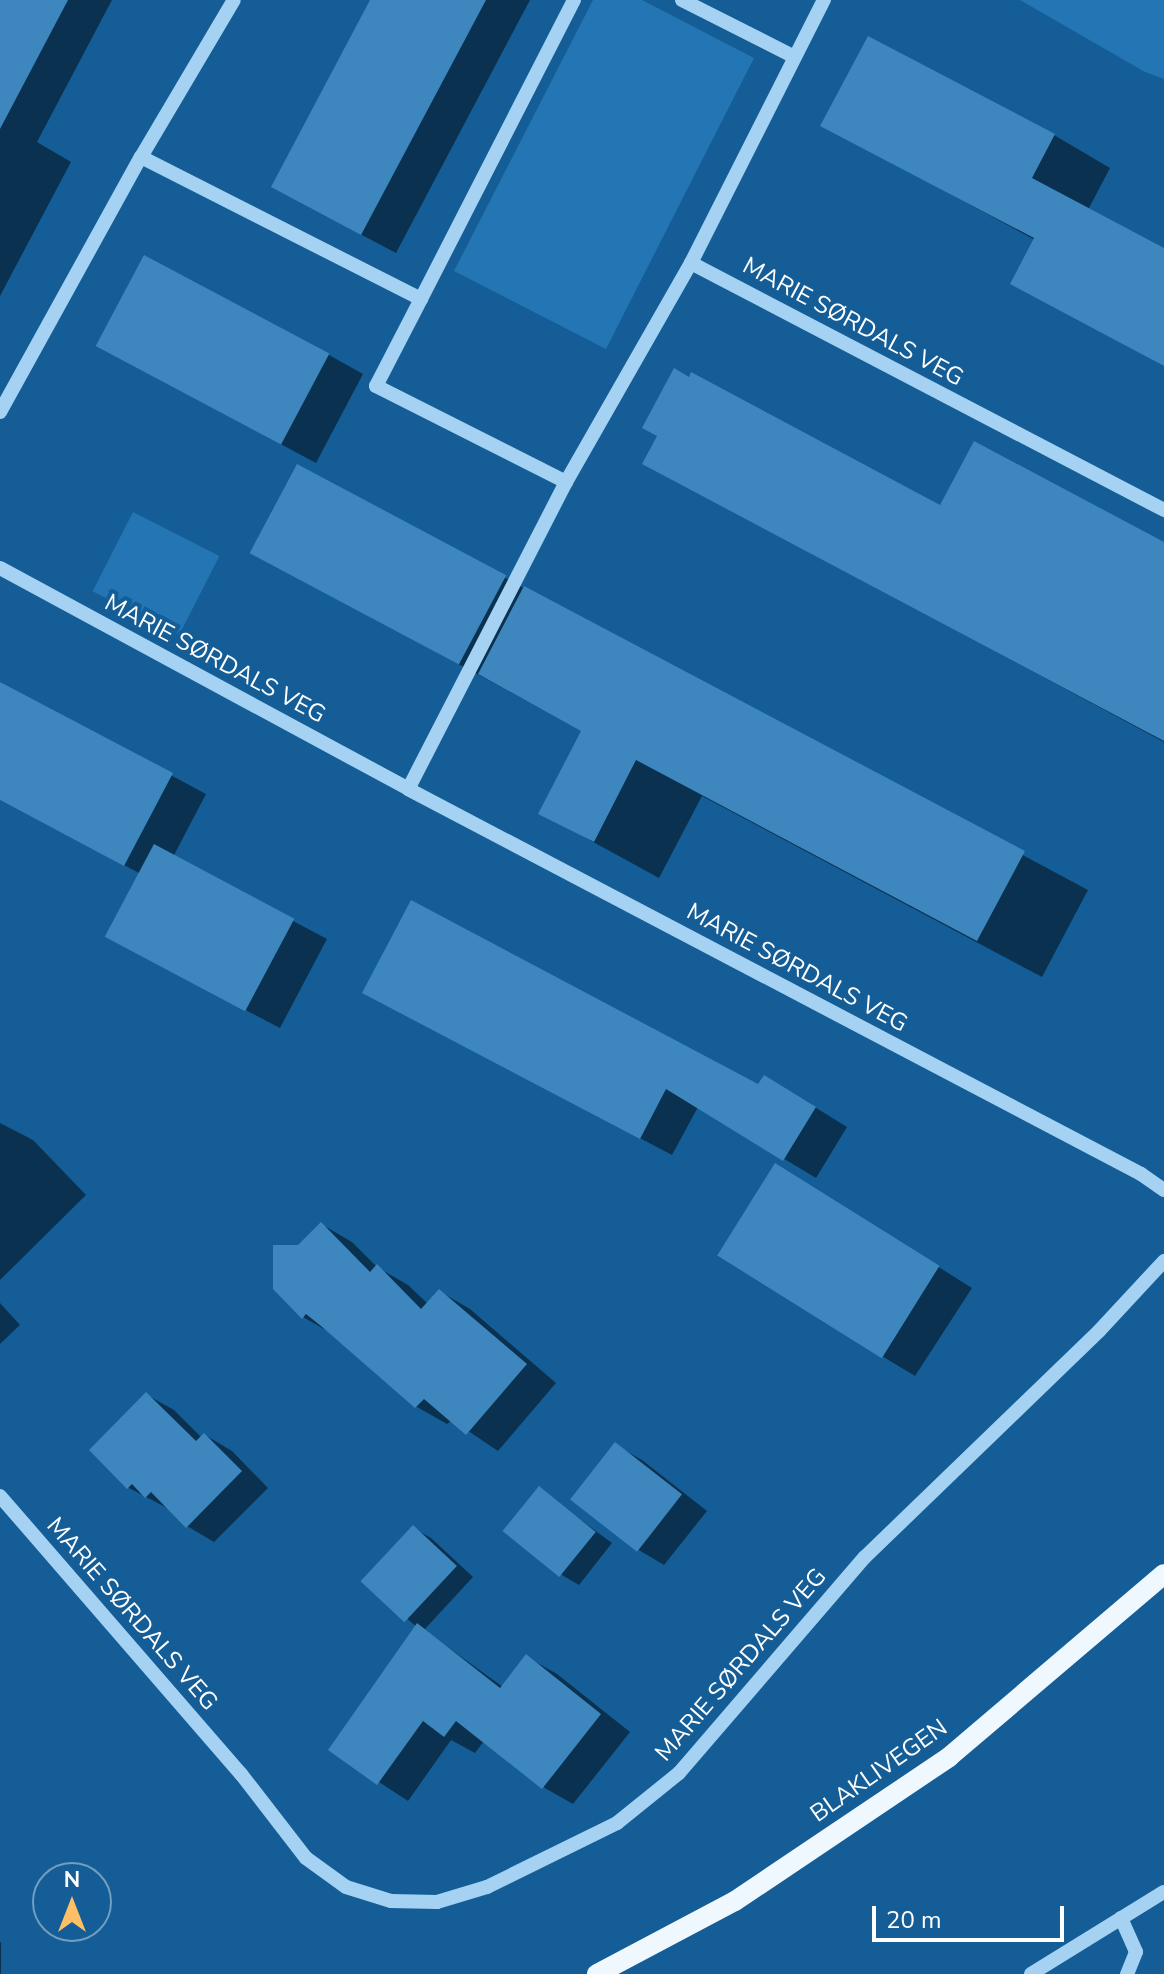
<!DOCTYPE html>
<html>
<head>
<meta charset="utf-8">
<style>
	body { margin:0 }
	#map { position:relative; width:1164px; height:1974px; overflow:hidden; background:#145d96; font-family:"Nunito Sans",sans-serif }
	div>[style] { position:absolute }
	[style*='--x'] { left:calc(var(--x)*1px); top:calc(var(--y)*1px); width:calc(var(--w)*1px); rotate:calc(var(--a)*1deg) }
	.green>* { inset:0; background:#2376b3; transform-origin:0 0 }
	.shadow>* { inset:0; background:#0007; transform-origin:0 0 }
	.building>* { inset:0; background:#3d86be; transform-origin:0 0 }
	.minor>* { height:14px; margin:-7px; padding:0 7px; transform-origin:7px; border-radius:7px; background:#a5d2f2 }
	.major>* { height:20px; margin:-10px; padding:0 10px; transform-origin:10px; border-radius:10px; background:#f0f8ff }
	span { translate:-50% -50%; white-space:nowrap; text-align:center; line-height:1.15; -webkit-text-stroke:8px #145d96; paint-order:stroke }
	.street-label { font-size:24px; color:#fff }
	.north { position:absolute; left:32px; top:1862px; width:80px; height:80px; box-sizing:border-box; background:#145d96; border:2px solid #729ec0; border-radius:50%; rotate:0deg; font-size:22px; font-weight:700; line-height:32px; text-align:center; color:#fff }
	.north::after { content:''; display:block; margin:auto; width:28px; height:36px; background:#ffbf66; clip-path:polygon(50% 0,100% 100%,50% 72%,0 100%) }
	.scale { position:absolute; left:872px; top:1906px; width:192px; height:36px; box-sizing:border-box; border:4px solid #fff; border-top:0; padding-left:10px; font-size:24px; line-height:28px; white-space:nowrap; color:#fff; -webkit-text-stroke:6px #145d96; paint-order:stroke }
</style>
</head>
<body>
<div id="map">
	<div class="green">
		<i style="clip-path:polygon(593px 0,642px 0,754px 58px,606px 349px,454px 271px)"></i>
		<i style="clip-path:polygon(1020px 0,1164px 0,1164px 79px,1145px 72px)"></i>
		<i style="left:133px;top:512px;width:97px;height:89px;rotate:27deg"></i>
	</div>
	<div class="shadow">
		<i style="clip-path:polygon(0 0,112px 0,37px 142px,71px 162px,0 296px)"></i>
		<i style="clip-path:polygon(372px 0,530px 0,396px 253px,307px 206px)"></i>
		<i style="clip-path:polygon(823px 125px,1054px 135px,1110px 168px,1088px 210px,1164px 250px,1164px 366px,1012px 283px,1035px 240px)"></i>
		<i style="clip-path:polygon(329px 355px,363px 374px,316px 463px,132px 364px)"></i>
		<i style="clip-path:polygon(660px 436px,941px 507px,1164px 544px,1164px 742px,645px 463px)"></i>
		<i style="clip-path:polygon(298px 467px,1088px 890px,1042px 977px,702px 796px,659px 878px,540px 813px,583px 731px,251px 553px)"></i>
		<i style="clip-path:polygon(0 684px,206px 794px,173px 857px,327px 939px,280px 1028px,142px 956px,141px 874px,0 800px)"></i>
		<i style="clip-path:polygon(397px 1010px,797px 1096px,847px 1127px,816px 1178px,698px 1107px,672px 1155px)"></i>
		<i style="clip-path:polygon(0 1123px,33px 1140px,86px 1195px,0 1280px)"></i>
		<i style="clip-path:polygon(776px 1165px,972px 1288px,915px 1376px,882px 1356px)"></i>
		<i style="clip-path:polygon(321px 1224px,352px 1242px,377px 1267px,408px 1285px,428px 1304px,439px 1291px,470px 1309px,556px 1383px,498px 1451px,452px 1420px,447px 1424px,417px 1407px,331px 1333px,303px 1317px,299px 1247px)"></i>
		<i style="clip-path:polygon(0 1303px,20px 1325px,0 1344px)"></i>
		<i style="clip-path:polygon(147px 1395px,174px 1410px,202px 1438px,205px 1435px,232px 1451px,268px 1488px,214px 1542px,187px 1526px,171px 1510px,129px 1488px,91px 1450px)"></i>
		<i style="clip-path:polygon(615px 1445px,642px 1460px,707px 1511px,664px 1565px,637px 1549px,572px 1499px)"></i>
		<i style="clip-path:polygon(539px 1489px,612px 1543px,579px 1585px,562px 1575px)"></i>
		<i style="clip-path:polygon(413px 1528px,431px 1538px,473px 1577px,424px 1630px,503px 1687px,527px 1657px,557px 1674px,630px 1732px,573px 1804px,543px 1787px,484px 1741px,475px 1753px,451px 1740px,408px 1801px,330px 1750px,417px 1627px,363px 1582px)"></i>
		<i style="left:0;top:1942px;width:1px;height:32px"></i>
	</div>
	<div class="building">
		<i style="clip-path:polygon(0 0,68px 0,0 129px)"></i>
		<i style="clip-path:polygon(370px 0,486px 0,361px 235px,271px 187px)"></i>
		<i style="clip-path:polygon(868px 36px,1055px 134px,1032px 178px,1164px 248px,1164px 366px,1010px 284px,1034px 238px,820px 126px)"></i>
		<i style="left:144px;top:255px;width:210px;height:103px;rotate:28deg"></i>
		<i style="clip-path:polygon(674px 368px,689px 377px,691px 372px,940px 505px,974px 441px,1164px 542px,1164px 741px,642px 464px,657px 436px,642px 428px)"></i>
		<i style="left:297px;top:464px;width:237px;height:101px;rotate:28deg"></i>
		<i style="clip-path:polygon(524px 586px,1025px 851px,977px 941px,636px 760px,594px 842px,538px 814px,581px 731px,478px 674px)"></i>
		<i style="clip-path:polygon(0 682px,173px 773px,124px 866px,0 800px)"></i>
		<i style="left:154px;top:844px;width:159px;height:105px;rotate:28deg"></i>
		<i style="clip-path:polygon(411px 900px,758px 1084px,764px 1075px,816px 1107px,783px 1161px,666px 1089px,640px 1139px,362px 993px)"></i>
		<i style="left:775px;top:1163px;width:194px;height:109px;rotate:32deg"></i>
		<i style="clip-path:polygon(321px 1222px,370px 1272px,377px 1264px,421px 1309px,439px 1289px,527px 1364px,466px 1435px,424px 1399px,415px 1408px,321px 1326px,306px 1314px,302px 1319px,273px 1289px,273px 1245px,298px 1245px)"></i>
		<i style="clip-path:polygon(146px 1392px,196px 1441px,204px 1433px,242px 1471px,186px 1528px,151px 1492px,145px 1498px,132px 1484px,127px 1489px,89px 1450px)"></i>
		<i style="left:615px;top:1442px;width:85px;height:73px;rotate:38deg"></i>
		<i style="left:539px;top:1486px;width:73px;height:58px;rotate:39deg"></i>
		<i style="left:413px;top:1525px;width:60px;height:77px;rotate:43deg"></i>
		<i style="clip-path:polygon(417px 1623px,500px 1688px,526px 1654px,601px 1714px,542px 1789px,456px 1721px,444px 1737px,423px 1721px,377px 1785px,328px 1750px)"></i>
	</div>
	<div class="minor">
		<i style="--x:682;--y:0;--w:124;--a:26.8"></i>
		<i style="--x:141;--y:157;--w:182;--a:-59.4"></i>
		<i style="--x:691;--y:263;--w:295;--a:-63.2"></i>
		<i style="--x:421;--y:299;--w:336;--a:-62.9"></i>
		<i style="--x:0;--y:412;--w:291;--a:-61.1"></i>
		<i style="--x:141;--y:157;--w:314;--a:26.9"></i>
		<i style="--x:421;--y:299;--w:98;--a:117.3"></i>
		<i style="--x:376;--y:386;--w:213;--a:26.8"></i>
		<i style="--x:566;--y:482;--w:345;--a:117.2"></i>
		<i style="--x:566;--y:482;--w:252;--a:-60.3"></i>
		<i style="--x:691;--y:263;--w:534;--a:27.57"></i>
		<i style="--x:0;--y:568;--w:464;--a:28.4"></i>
		<i style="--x:408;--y:789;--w:828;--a:27.71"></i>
		<i style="--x:1141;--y:1174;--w:28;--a:35"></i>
		<i style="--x:0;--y:1496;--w:368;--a:49.1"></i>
		<i style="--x:241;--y:1774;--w:106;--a:52.3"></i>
		<i style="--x:306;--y:1858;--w:49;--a:35.9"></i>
		<i style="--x:346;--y:1887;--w:47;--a:17.3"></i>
		<i style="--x:391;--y:1901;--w:46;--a:1.2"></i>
		<i style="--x:437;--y:1902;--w:52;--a:-16.7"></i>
		<i style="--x:487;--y:1887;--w:145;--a:-26.2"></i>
		<i style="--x:617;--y:1823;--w:80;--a:-38.9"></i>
		<i style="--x:679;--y:1773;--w:285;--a:-49.3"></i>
		<i style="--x:865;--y:1557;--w:325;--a:-44"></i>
		<i style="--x:1099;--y:1331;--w:96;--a:-47.1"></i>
		<i style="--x:1121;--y:1918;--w:37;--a:66"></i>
		<i style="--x:1136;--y:1952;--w:24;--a:112"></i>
		<i style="--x:1031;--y:1974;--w:156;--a:-31.7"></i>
	</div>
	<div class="major">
		<i style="--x:597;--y:1974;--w:156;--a:-27.9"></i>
		<i style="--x:735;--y:1901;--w:258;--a:-33.9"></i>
		<i style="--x:949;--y:1757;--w:282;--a:-40.4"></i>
	</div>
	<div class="street-label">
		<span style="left:853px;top:322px;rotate:28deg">MARIE SØRDALS VEG</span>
		<span style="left:215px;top:659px;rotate:28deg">MARIE SØRDALS VEG</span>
		<span style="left:797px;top:968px;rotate:28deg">MARIE SØRDALS VEG</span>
		<span style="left:132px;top:1614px;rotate:49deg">MARIE SØRDALS VEG</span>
		<span style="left:741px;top:1665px;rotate:-49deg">MARIE SØRDALS VEG</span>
		<span style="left:879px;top:1771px;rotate:-35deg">BLAKLIVEGEN</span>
	</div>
	<div class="north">N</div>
	<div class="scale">20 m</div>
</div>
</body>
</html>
